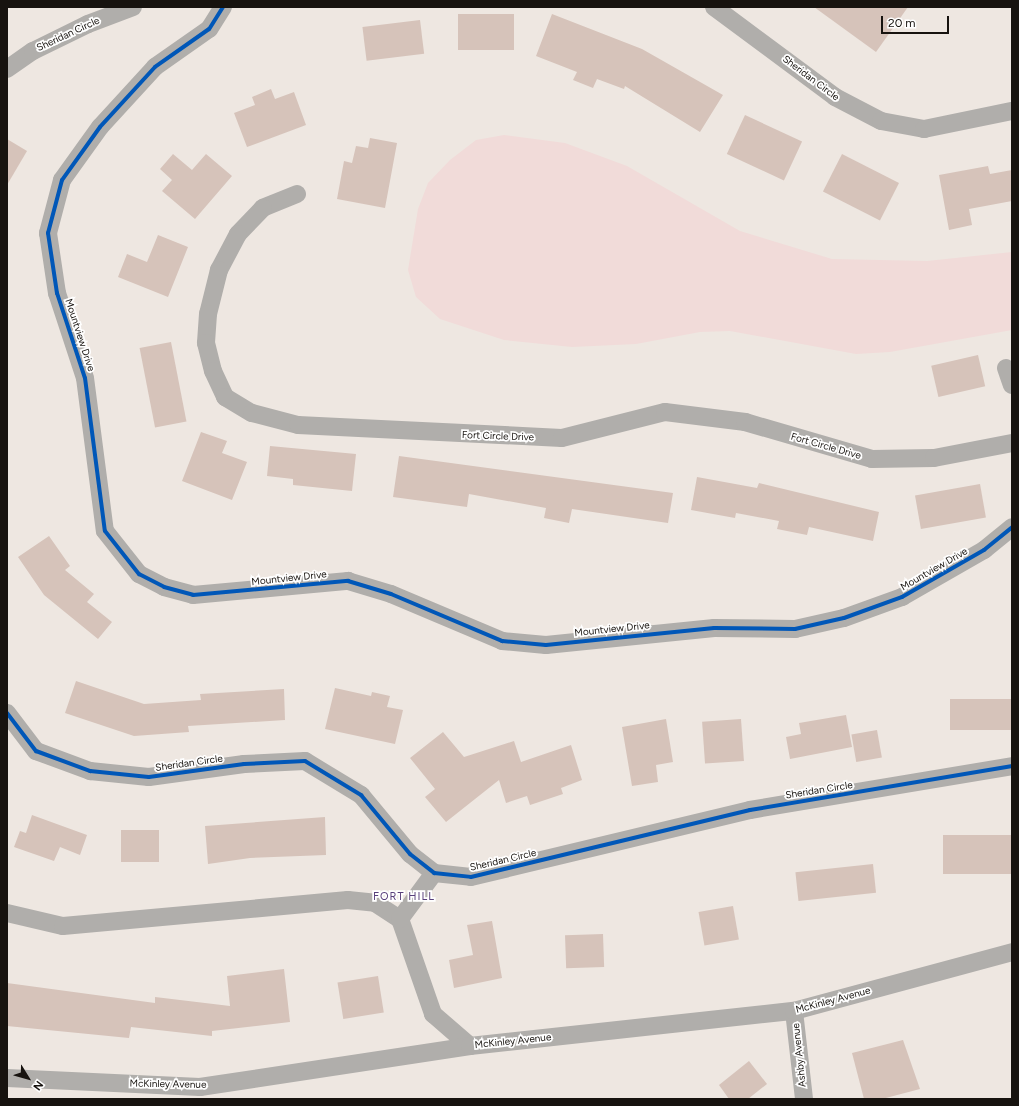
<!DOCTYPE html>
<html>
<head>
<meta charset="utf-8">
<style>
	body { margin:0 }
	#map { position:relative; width:1019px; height:1106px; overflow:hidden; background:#eee7e1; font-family:Figtree,sans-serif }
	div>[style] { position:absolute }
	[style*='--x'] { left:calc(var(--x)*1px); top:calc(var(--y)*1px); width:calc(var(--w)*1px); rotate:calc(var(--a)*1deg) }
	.green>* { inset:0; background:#f1dbd9 }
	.building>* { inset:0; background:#d6c3ba; transform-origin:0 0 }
	.minor>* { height:18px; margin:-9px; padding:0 9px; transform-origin:9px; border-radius:9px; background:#b0aeab }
	.cycleway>* { height:4px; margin:-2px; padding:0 2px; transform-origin:2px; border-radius:2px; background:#0057b8 }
	span { translate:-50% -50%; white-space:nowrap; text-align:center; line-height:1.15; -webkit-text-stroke:3.5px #fff; paint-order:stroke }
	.street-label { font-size:10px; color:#17130f }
	.neighbourhood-label { font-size:11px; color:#583f7b; letter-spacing:1px }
	.frame { position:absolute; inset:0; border:8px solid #17130f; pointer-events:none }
	.north { position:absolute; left:8px; top:1058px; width:40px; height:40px; -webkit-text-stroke:3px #fff; paint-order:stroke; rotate:127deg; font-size:11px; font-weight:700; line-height:16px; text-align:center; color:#17130f }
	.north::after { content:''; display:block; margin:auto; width:14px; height:18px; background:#17130f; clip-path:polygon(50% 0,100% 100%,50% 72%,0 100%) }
	.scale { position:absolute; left:881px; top:16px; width:68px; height:18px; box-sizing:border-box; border:2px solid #17130f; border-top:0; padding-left:5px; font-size:12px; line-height:14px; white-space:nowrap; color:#17130f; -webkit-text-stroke:3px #fff; paint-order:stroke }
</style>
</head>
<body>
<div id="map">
	<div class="green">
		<i style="clip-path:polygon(504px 135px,565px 143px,627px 166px,740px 231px,832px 259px,927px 261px,1012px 252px,1012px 330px,890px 352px,856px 354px,730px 331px,700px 332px,636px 344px,572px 347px,504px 340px,440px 319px,416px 297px,408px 270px,418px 209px,428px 183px,450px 160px,476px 140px)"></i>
	</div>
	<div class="building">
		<i style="clip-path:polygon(814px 7px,908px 7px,876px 52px)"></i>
		<i style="left:458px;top:14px;width:56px;height:36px"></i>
		<i style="clip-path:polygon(552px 14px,642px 49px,723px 95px,700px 132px,625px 86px,624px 89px,597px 79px,593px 88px,573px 80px,577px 72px,536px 56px)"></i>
		<i style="left:420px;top:20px;width:34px;height:58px;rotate:83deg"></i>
		<i style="clip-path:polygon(271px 89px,275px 99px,294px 92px,306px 125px,247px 147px,234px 113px,255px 105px,252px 97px)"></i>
		<i style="left:745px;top:115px;width:63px;height:43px;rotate:25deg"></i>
		<i style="clip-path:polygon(370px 138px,397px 143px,385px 208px,337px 199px,344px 161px,352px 163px,356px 146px,368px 148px)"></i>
		<i style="clip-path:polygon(7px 139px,27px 151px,7px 185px)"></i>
		<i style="clip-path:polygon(173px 154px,192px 170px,206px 154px,232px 176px,195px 219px,162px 191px,172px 180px,160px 169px)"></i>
		<i style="left:842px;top:154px;width:64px;height:42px;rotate:27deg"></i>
		<i style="clip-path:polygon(988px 166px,990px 174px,1012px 170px,1012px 201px,969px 209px,972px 225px,949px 230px,939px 175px)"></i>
		<i style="clip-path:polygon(158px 235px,188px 247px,168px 297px,118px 277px,127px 254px,147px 262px)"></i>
		<i style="left:171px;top:342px;width:81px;height:32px;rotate:79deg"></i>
		<i style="left:978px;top:355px;width:32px;height:48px;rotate:77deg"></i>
		<i style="clip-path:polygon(201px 432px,227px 441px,222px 453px,247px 462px,232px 500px,182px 481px)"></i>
		<i style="clip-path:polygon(270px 446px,356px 454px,352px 491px,293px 485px,293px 479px,267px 476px)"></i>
		<i style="clip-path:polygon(399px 456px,673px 493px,668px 523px,572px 509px,569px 523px,544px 518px,546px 508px,469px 494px,467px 507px,393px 497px)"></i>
		<i style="clip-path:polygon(697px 477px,757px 488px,759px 483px,879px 512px,873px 541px,809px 527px,807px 535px,777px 529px,779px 521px,736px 513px,735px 518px,691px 510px)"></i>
		<i style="left:980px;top:484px;width:34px;height:66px;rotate:80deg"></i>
		<i style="clip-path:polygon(49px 536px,70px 566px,65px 570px,94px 594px,87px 602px,112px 622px,98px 639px,44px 595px,18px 557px)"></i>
		<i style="clip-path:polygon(76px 681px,144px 704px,201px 700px,200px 694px,284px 689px,285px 720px,188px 726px,189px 732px,134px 736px,65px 713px)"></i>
		<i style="clip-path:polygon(335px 688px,371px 696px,372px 692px,390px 696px,387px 707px,403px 710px,395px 744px,325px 729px)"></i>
		<i style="left:1012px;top:699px;width:31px;height:62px;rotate:90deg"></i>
		<i style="clip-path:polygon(846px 715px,852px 747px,790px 759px,786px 737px,801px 734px,799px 723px)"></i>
		<i style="clip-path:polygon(666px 719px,673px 762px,656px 765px,658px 782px,632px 786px,622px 727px)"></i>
		<i style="left:741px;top:719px;width:42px;height:39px;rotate:86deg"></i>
		<i style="left:877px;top:730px;width:28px;height:26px;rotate:80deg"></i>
		<i style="clip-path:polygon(443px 732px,464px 757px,514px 741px,521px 762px,571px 745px,582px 780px,561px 788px,563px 794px,530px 805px,527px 796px,506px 803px,499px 780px,446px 822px,425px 797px,435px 789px,410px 758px)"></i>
		<i style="clip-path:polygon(32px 815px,87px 835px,80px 855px,60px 847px,54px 861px,14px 847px,20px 831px,26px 833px)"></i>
		<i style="clip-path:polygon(325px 817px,326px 855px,250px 858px,208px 864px,205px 826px)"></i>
		<i style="left:159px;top:830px;width:32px;height:38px;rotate:90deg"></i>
		<i style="left:1012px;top:835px;width:39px;height:69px;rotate:90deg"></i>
		<i style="left:873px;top:864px;width:29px;height:78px;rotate:84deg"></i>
		<i style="left:733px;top:906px;width:34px;height:35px;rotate:80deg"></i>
		<i style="clip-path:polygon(492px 921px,502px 978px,454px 988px,449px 960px,473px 955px,467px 925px)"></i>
		<i style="left:603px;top:934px;width:33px;height:38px;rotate:88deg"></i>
		<i style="clip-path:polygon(284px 969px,290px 1022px,212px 1031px,212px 1036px,131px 1027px,129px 1038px,7px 1026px,7px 983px,155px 1003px,155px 997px,230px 1006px,227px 976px)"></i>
		<i style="left:378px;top:976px;width:37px;height:41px;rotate:81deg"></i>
		<i style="clip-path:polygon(903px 1040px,920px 1089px,882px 1099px,864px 1099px,852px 1053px)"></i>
		<i style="clip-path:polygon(749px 1061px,767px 1084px,748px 1099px,729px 1099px,719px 1085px)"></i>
	</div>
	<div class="minor">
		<i style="--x:223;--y:7;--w:26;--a:122"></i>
		<i style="--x:209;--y:29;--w:66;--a:144.9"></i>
		<i style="--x:155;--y:67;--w:81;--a:132.5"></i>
		<i style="--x:100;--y:127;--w:65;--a:125.6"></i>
		<i style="--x:62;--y:180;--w:55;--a:104.8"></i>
		<i style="--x:48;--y:233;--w:61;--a:81.5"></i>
		<i style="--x:57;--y:293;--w:89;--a:71.8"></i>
		<i style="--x:85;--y:378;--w:154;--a:82.6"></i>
		<i style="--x:105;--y:531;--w:55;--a:51.7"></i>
		<i style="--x:139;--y:574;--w:28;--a:27"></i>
		<i style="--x:164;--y:587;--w:30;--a:15"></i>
		<i style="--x:193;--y:595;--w:156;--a:-5.2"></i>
		<i style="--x:348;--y:581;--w:45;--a:16.8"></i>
		<i style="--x:391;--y:594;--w:121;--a:22.9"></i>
		<i style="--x:502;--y:641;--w:44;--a:5.2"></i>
		<i style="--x:546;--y:645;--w:169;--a:-5.8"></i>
		<i style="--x:714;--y:628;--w:81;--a:0.7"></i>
		<i style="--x:795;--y:629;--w:50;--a:-12.7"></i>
		<i style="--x:844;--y:618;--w:62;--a:-19.9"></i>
		<i style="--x:902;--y:597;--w:95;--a:-29.8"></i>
		<i style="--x:984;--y:550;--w:36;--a:-39"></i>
		<i style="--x:714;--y:7;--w:151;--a:36.6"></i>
		<i style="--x:835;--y:97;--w:52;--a:27.6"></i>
		<i style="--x:881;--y:121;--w:44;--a:10.5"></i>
		<i style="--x:924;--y:129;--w:90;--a:-11.6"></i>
		<i style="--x:7;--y:69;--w:32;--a:-35"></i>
		<i style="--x:33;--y:51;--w:61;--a:-26.1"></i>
		<i style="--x:88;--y:24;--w:48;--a:-20.7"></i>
		<i style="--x:297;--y:194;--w:37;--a:158"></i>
		<i style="--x:263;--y:208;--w:36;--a:134"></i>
		<i style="--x:238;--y:234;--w:41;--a:117.8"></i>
		<i style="--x:219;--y:270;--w:45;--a:104"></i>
		<i style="--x:208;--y:314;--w:29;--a:94"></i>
		<i style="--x:206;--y:343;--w:29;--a:76"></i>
		<i style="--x:213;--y:371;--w:29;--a:65"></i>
		<i style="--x:225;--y:397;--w:31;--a:31"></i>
		<i style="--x:252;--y:413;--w:48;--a:14.6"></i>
		<i style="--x:298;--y:425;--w:264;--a:2.8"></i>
		<i style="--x:562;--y:438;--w:106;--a:-14.2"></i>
		<i style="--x:665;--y:412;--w:81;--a:7.1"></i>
		<i style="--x:745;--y:422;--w:132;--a:16.2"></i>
		<i style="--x:872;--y:459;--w:62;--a:-0.9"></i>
		<i style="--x:934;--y:458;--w:79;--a:-10.9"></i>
		<i style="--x:1006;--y:368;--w:18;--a:71"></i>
		<i style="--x:7;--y:713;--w:48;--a:52.7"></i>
		<i style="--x:36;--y:751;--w:58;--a:20.3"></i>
		<i style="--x:90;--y:771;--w:59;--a:5.8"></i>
		<i style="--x:149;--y:777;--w:96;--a:-7.8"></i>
		<i style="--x:244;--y:764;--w:61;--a:-2.8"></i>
		<i style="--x:305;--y:761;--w:66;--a:31.3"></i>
		<i style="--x:361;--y:795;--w:77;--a:50.3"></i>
		<i style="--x:410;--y:854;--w:31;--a:38"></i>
		<i style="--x:434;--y:873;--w:37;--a:6"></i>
		<i style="--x:471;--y:877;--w:287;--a:-13.5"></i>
		<i style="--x:750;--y:810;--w:266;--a:-9.5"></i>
		<i style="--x:7;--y:913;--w:57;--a:13.1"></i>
		<i style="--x:63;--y:926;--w:286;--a:-5.2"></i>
		<i style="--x:348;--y:900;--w:27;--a:6"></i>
		<i style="--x:375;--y:903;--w:30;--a:33"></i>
		<i style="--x:400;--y:919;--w:101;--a:70.8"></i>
		<i style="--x:433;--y:1014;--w:49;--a:40.9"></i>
		<i style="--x:400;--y:919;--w:57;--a:-53.5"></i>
		<i style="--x:794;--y:1011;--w:89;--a:83.5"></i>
		<i style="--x:7;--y:1078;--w:193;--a:2.7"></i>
		<i style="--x:200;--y:1087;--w:273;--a:-8.6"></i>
		<i style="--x:470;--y:1046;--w:326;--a:-6.2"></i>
		<i style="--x:794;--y:1011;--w:226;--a:-15.1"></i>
	</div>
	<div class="cycleway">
		<i style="--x:223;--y:7;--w:26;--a:122"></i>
		<i style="--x:209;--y:29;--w:66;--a:144.9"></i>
		<i style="--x:155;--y:67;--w:81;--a:132.5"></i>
		<i style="--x:100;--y:127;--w:65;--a:125.6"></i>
		<i style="--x:62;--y:180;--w:55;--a:104.8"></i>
		<i style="--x:48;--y:233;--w:61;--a:81.5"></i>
		<i style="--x:57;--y:293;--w:89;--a:71.8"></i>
		<i style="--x:85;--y:378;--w:154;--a:82.6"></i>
		<i style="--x:105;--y:531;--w:55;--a:51.7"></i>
		<i style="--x:139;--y:574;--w:28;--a:27"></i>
		<i style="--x:164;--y:587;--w:30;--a:15"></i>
		<i style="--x:193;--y:595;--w:156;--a:-5.2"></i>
		<i style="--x:348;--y:581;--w:45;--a:16.8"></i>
		<i style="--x:391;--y:594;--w:121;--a:22.9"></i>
		<i style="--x:502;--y:641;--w:44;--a:5.2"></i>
		<i style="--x:546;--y:645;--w:169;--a:-5.8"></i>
		<i style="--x:714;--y:628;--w:81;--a:0.7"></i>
		<i style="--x:795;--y:629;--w:50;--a:-12.7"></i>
		<i style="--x:844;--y:618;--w:62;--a:-19.9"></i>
		<i style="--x:902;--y:597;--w:95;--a:-29.8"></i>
		<i style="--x:984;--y:550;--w:36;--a:-39"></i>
		<i style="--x:7;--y:713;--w:48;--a:52.7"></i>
		<i style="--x:36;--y:751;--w:58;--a:20.3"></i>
		<i style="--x:90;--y:771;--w:59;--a:5.8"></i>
		<i style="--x:149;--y:777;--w:96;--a:-7.8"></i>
		<i style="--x:244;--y:764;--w:61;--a:-2.8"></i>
		<i style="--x:305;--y:761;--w:66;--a:31.3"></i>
		<i style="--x:361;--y:795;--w:77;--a:50.3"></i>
		<i style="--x:410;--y:854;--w:31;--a:38"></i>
		<i style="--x:434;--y:873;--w:37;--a:6"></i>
		<i style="--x:471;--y:877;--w:287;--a:-13.5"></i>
		<i style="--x:750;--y:810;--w:266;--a:-9.5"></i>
	</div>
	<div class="street-label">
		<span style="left:68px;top:34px;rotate:-25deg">Sheridan Circle</span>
		<span style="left:811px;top:78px;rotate:37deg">Sheridan Circle</span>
		<span style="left:80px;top:335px;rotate:72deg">Mountview Drive</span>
		<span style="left:498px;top:436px;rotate:2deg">Fort Circle Drive</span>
		<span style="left:826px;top:446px;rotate:16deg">Fort Circle Drive</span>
		<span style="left:934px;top:569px;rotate:-30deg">Mountview Drive</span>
		<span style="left:289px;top:578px;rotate:-6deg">Mountview Drive</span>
		<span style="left:612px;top:629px;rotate:-6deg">Mountview Drive</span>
		<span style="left:189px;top:763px;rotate:-8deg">Sheridan Circle</span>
		<span style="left:819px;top:790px;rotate:-9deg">Sheridan Circle</span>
		<span style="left:503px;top:860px;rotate:-13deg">Sheridan Circle</span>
		<span style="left:833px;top:1000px;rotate:-15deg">McKinley Avenue</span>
		<span style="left:513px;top:1041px;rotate:-6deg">McKinley Avenue</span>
		<span style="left:799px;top:1055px;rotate:-96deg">Ashby Avenue</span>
		<span style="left:168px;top:1084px;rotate:1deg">McKinley Avenue</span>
	</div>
	<div class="neighbourhood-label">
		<span style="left:404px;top:897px">FORT HILL</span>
	</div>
	<div class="frame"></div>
	<div class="north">N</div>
	<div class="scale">20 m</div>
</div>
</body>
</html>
